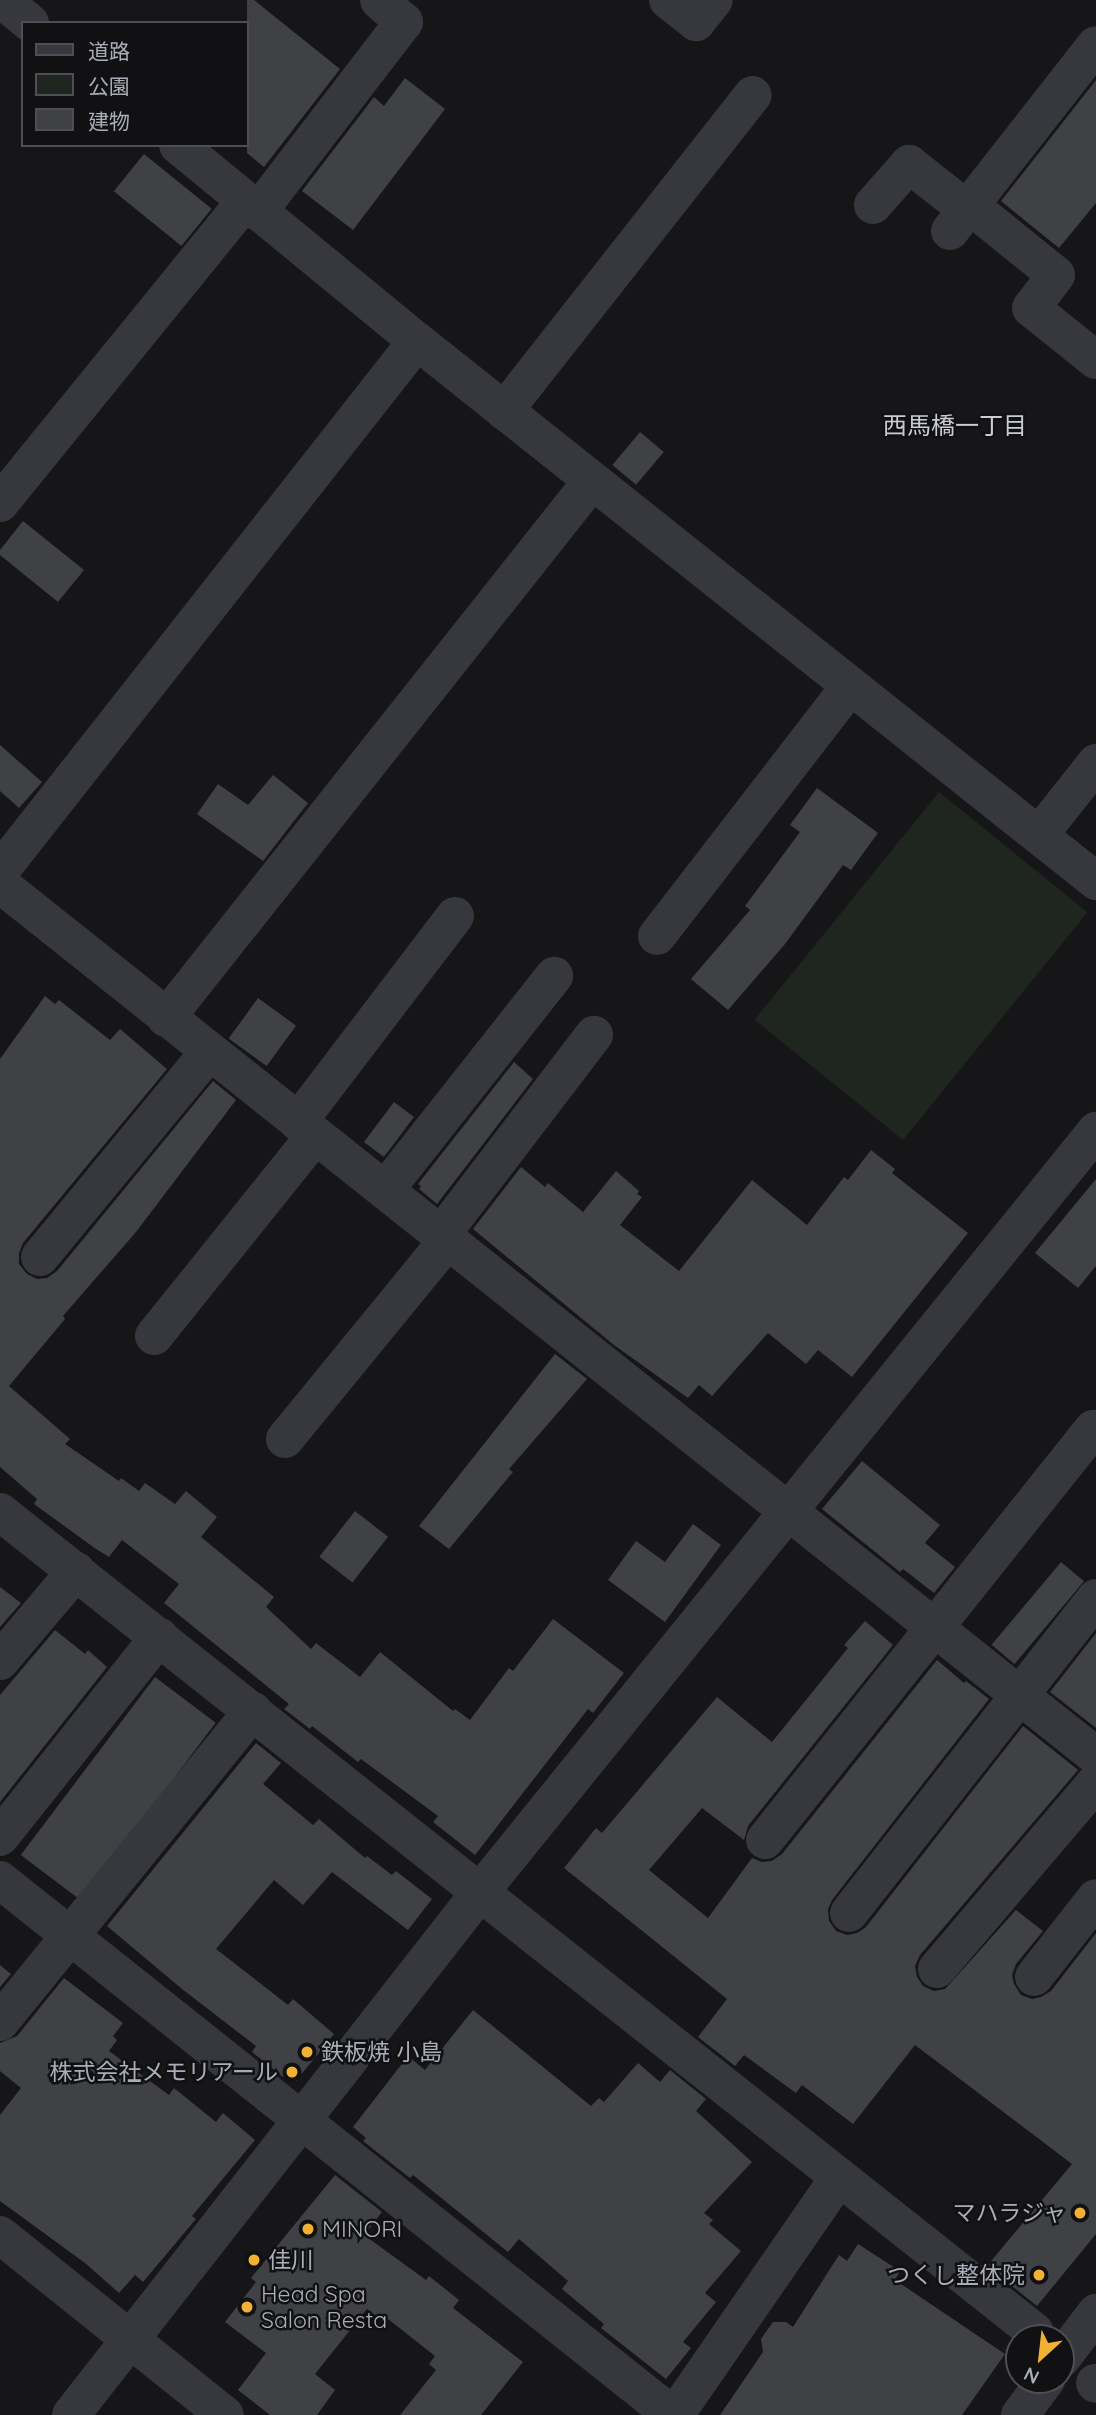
<!DOCTYPE html>
<html>
<head>
<meta charset="utf-8">
<style>
	body { margin:0 }
	#map { position:relative; width:1096px; height:2415px; overflow:hidden; background:#161618; font-family:Quicksand,"Noto Sans JP",sans-serif }
	div>[style] { position:absolute }
	[style*='--x'] { left:calc(var(--x)*1px); top:calc(var(--y)*1px); width:calc(var(--w)*1px); rotate:calc(var(--a)*1deg) }
	.green>* { inset:0; background:#1e261f; transform-origin:0 0 }
	.building>* { inset:0; background:#404145; transform-origin:0 0 }
	.minor>* { height:38px; margin:-19px; padding:0 19px; transform-origin:19px; border-radius:19px; background:#37383d }
	.dots>* { width:19px; height:19px; translate:-50% -50%; box-sizing:border-box; border:4px solid #111113; border-radius:50% }
	span { translate:-50% -50%; white-space:nowrap; text-align:center; line-height:1.15; -webkit-text-stroke:5px #111113; paint-order:stroke }
	.poi-label { font-size:23px; color:#a8adb8 }
	.left { translate:0 -50%; text-align:left }
	.right { translate:-100% -50%; text-align:right }
	.neighbourhood-label { font-size:24px; color:#c9ccd4 }
	.legend { position:absolute; left:21px; top:21px; width:228px; height:126px; box-sizing:border-box; background:#111113; border:2px solid #4d4f55; margin:0; padding:9px 12px; list-style:none; font-size:21px; color:#a8adb8 }
	.legend li { display:flex; align-items:center; gap:14px; height:35px }
	.legend b { width:35px; border:2px solid #4d4f55 }
	.north { position:absolute; left:1005px; top:2324px; width:70px; height:70px; box-sizing:border-box; background:#111113; border:2px solid #4d4f55; border-radius:50%; rotate:207deg; font-size:19px; font-weight:700; line-height:28px; text-align:center; color:#a8adb8 }
	.north::after { content:''; display:block; margin:auto; width:24px; height:32px; background:#f2b134; clip-path:polygon(50% 0,100% 100%,50% 72%,0 100%) }
</style>
</head>
<body>
<div id="map">
	<div class="green">
		<i style="left:939px;top:792px;width:191px;height:293px;rotate:39deg"></i>
	</div>
	<div class="building">
		<i style="clip-path:polygon(247px 0,254px 0,340px 69px,264px 167px,247px 153px)"></i>
		<i style="clip-path:polygon(405px 78px,445px 109px,353px 230px,302px 191px,374px 97px,384px 106px)"></i>
		<i style="clip-path:polygon(1096px 80px,1096px 203px,1059px 248px,1001px 201px)"></i>
		<i style="left:144px;top:154px;width:87px;height:48px;rotate:39deg"></i>
		<i style="left:640px;top:432px;width:31px;height:43px;rotate:40deg"></i>
		<i style="clip-path:polygon(23px 521px,84px 570px,58px 602px,0 555px,0 550px)"></i>
		<i style="clip-path:polygon(0 745px,42px 782px,19px 808px,0 791px)"></i>
		<i style="clip-path:polygon(273px 775px,308px 803px,263px 861px,197px 814px,218px 784px,248px 805px)"></i>
		<i style="clip-path:polygon(817px 788px,878px 833px,851px 870px,843px 865px,785px 944px,728px 1010px,691px 979px,750px 910px,745px 906px,800px 832px,790px 825px)"></i>
		<i style="clip-path:polygon(45px 996px,55px 1004px,59px 1000px,110px 1040px,120px 1029px,167px 1069px,23px 1243px,19px 1253px,19px 1264px,27px 1274px,37px 1279px,47px 1278px,57px 1271px,213px 1081px,236px 1100px,136px 1232px,63px 1316px,65px 1319px,9px 1386px,70px 1439px,65px 1444px,119px 1481px,121px 1478px,139px 1491px,145px 1483px,175px 1504px,186px 1491px,217px 1517px,201px 1537px,274px 1597px,266px 1607px,311px 1649px,316px 1643px,360px 1677px,380px 1652px,453px 1711px,455px 1709px,470px 1720px,509px 1668px,513px 1671px,553px 1619px,624px 1673px,593px 1713px,588px 1709px,475px 1855px,433px 1822px,438px 1816px,361px 1759px,358px 1762px,312px 1726px,310px 1729px,284px 1709px,289px 1704px,164px 1603px,179px 1584px,122px 1540px,109px 1557px,96px 1549px,34px 1504px,37px 1499px,0 1467px,0 1059px)"></i>
		<i style="left:258px;top:998px;width:47px;height:50px;rotate:36deg"></i>
		<i style="clip-path:polygon(514px 1062px,533px 1079px,437px 1204px,419px 1189px,421px 1186px,418px 1184px)"></i>
		<i style="left:394px;top:1102px;width:25px;height:50px;rotate:37deg"></i>
		<i style="clip-path:polygon(871px 1150px,895px 1169px,892px 1173px,968px 1233px,852px 1377px,818px 1350px,806px 1364px,768px 1333px,712px 1396px,699px 1385px,688px 1398px,614px 1345px,473px 1229px,521px 1167px,545px 1187px,548px 1183px,583px 1212px,616px 1171px,639px 1191px,637px 1194px,642px 1197px,620px 1225px,679px 1271px,752px 1180px,807px 1225px,844px 1177px,848px 1180px)"></i>
		<i style="clip-path:polygon(1096px 1179px,1096px 1266px,1078px 1288px,1035px 1253px)"></i>
		<i style="clip-path:polygon(555px 1354px,587px 1379px,509px 1469px,513px 1472px,449px 1549px,419px 1526px)"></i>
		<i style="clip-path:polygon(862px 1461px,940px 1525px,925px 1543px,955px 1567px,934px 1593px,903px 1569px,900px 1572px,822px 1509px)"></i>
		<i style="left:355px;top:1511px;width:42px;height:58px;rotate:38deg"></i>
		<i style="clip-path:polygon(693px 1524px,721px 1545px,665px 1622px,608px 1580px,636px 1541px,665px 1562px)"></i>
		<i style="left:1061px;top:1562px;width:30px;height:108px;rotate:40deg"></i>
		<i style="clip-path:polygon(0 1587px,21px 1603px,0 1627px)"></i>
		<i style="clip-path:polygon(865px 1621px,893px 1645px,748px 1826px,744px 1840px,702px 1808px,649px 1870px,708px 1918px,752px 1858px,762px 1862px,772px 1861px,782px 1854px,937px 1660px,964px 1683px,966px 1681px,989px 1699px,832px 1900px,828px 1909px,829px 1921px,836px 1931px,847px 1935px,857px 1933px,866px 1927px,1023px 1726px,1078px 1770px,920px 1955px,915px 1966px,917px 1977px,923px 1986px,934px 1991px,945px 1989px,1016px 1910px,1043px 1931px,1016px 1964px,1012px 1975px,1014px 1984px,1021px 1995px,1032px 1999px,1041px 1997px,1051px 1991px,1096px 1933px,1096px 2234px,1037px 2306px,987px 2266px,1072px 2164px,915px 2045px,853px 2124px,802px 2085px,796px 2093px,744px 2055px,735px 2066px,698px 2037px,727px 1999px,564px 1868px,596px 1828px,602px 1833px,717px 1697px,772px 1742px,848px 1648px,844px 1645px)"></i>
		<i style="clip-path:polygon(55px 1630px,85px 1654px,88px 1650px,107px 1667px,0 1802px,0 1695px)"></i>
		<i style="clip-path:polygon(1096px 1633px,1096px 1728px,1050px 1692px)"></i>
		<i style="left:155px;top:1677px;width:76px;height:223px;rotate:37deg"></i>
		<i style="clip-path:polygon(256px 1743px,281px 1763px,263px 1784px,313px 1825px,319px 1819px,365px 1858px,367px 1856px,392px 1875px,396px 1871px,432px 1899px,408px 1930px,332px 1872px,303px 1905px,274px 1880px,216px 1949px,288px 2005px,293px 1999px,334px 2034px,296px 2081px,283px 2077px,252px 2052px,256px 2046px,182px 1989px,107px 1926px)"></i>
		<i style="clip-path:polygon(0 1965px,11px 1974px,0 1987px)"></i>
		<i style="clip-path:polygon(64px 1978px,123px 2023px,113px 2036px,117px 2040px,109px 2051px,169px 2095px,174px 2088px,216px 2122px,223px 2113px,255px 2140px,192px 2216px,196px 2219px,143px 2282px,135px 2275px,119px 2293px,85px 2263px,0 2201px,0 2115px,21px 2088px,0 2071px,0 2043px,17px 2036px)"></i>
		<i style="clip-path:polygon(473px 2010px,591px 2106px,599px 2098px,604px 2102px,638px 2063px,660px 2082px,670px 2070px,706px 2099px,696px 2111px,752px 2162px,704px 2213px,713px 2220px,709px 2224px,741px 2251px,705px 2293px,716px 2302px,683px 2342px,691px 2348px,666px 2379px,601px 2328px,604px 2324px,562px 2289px,568px 2281px,519px 2239px,508px 2252px,413px 2175px,410px 2178px,363px 2141px,366px 2138px,353px 2127px,408px 2056px,425px 2070px)"></i>
		<i style="clip-path:polygon(335px 2175px,382px 2212px,364px 2235px,426px 2280px,429px 2276px,459px 2300px,453px 2308px,523px 2362px,481px 2415px,400px 2415px,436px 2370px,429px 2364px,435px 2356px,388px 2319px,385px 2323px,367px 2309px,315px 2374px,335px 2390px,317px 2415px,270px 2415px,238px 2390px,266px 2353px,225px 2322px,256px 2282px,251px 2278px)"></i>
		<i style="clip-path:polygon(858px 2244px,900px 2271px,895px 2280px,1005px 2354px,962px 2415px,720px 2415px,763px 2352px,761px 2339px,773px 2322px,786px 2322px,793px 2327px,839px 2255px,847px 2261px)"></i>
	</div>
	<div class="minor">
		<i style="--x:2;--y:0;--w:36;--a:39"></i>
		<i style="--x:668;--y:0;--w:36;--a:38"></i>
		<i style="--x:696;--y:22;--w:28;--a:-51"></i>
		<i style="--x:178;--y:145;--w:309;--a:39.4"></i>
		<i style="--x:417;--y:341;--w:868;--a:38.49"></i>
		<i style="--x:873;--y:205;--w:55;--a:-48.7"></i>
		<i style="--x:909;--y:164;--w:60;--a:38.2"></i>
		<i style="--x:956;--y:201;--w:25;--a:27"></i>
		<i style="--x:978;--y:212;--w:100;--a:38.9"></i>
		<i style="--x:1056;--y:275;--w:41;--a:127.1"></i>
		<i style="--x:1031;--y:308;--w:83;--a:38.7"></i>
		<i style="--x:258;--y:212;--w:240;--a:-52.5"></i>
		<i style="--x:404;--y:22;--w:33;--a:-139"></i>
		<i style="--x:950;--y:231;--w:236;--a:-51.9"></i>
		<i style="--x:504;--y:411;--w:402;--a:-51.8"></i>
		<i style="--x:0;--y:503;--w:389;--a:-50.9"></i>
		<i style="--x:1039;--y:835;--w:92;--a:-51.6"></i>
		<i style="--x:0;--y:871;--w:674;--a:-51.8"></i>
		<i style="--x:0;--y:884;--w:1401;--a:38.51"></i>
		<i style="--x:657;--y:936;--w:316;--a:-52.3"></i>
		<i style="--x:166;--y:1018;--w:685;--a:-51.58"></i>
		<i style="--x:298;--y:1122;--w:259;--a:-52.7"></i>
		<i style="--x:385;--y:1190;--w:273;--a:-51.7"></i>
		<i style="--x:441;--y:1235;--w:252;--a:-52.6"></i>
		<i style="--x:40;--y:1257;--w:266;--a:-50.5"></i>
		<i style="--x:154;--y:1336;--w:257;--a:-51.2"></i>
		<i style="--x:285;--y:1439;--w:257;--a:-50.7"></i>
		<i style="--x:0;--y:1512;--w:1320;--a:38.39"></i>
		<i style="--x:0;--y:1661;--w:118;--a:-49.8"></i>
		<i style="--x:0;--y:1837;--w:256;--a:-51.5"></i>
		<i style="--x:765;--y:1840;--w:526;--a:-51.41"></i>
		<i style="--x:0;--y:1880;--w:859;--a:38.52"></i>
		<i style="--x:849;--y:1913;--w:400;--a:-51.9"></i>
		<i style="--x:937;--y:1969;--w:245;--a:-49.6"></i>
		<i style="--x:1034;--y:1977;--w:100;--a:-51.9"></i>
		<i style="--x:0;--y:2022;--w:401;--a:-50.9"></i>
		<i style="--x:0;--y:2235;--w:288;--a:38.7"></i>
		<i style="--x:1061;--y:2359;--w:58;--a:-52.7"></i>
		<i style="--x:1095;--y:2383;--w:1;--a:45"></i>
		<i style="--x:71;--y:2415;--w:665;--a:-51.96"></i>
		<i style="--x:481;--y:1891;--w:978;--a:-51.02"></i>
		<i style="--x:675;--y:2415;--w:287;--a:-55.4"></i>
		<i style="--x:1020;--y:2415;--w:44;--a:-53.4"></i>
	</div>
	<div class="dots">
		<i style="left:307px;top:2052px;background:#f2b134"></i>
		<i style="left:292px;top:2072px;background:#f2b134"></i>
		<i style="left:1080px;top:2213px;background:#f2b134"></i>
		<i style="left:308px;top:2229px;background:#f2b134"></i>
		<i style="left:254px;top:2260px;background:#f2b134"></i>
		<i style="left:1039px;top:2275px;background:#f2b134"></i>
		<i style="left:247px;top:2307px;background:#f2b134"></i>
	</div>
	<div class="poi-label">
		<span class="left" style="left:321px;top:2052px">鉄板焼 小島</span>
		<span class="right" style="left:278px;top:2072px">株式会社メモリアール</span>
		<span class="right" style="left:1066px;top:2213px">マハラジャ</span>
		<span class="left" style="left:322px;top:2229px">MINORI</span>
		<span class="left" style="left:268px;top:2260px">佳川</span>
		<span class="right" style="left:1025px;top:2275px">つくし整体院</span>
		<span class="left" style="left:261px;top:2307px">Head Spa<br>Salon Resta</span>
	</div>
	<div class="neighbourhood-label">
		<span style="left:955px;top:426px">西馬橋一丁目</span>
	</div>
	<ul class="legend">
	<li><b style="height:9px;background:#37383d"></b>道路</li>
	<li><b style="height:19px;background:#1e261f"></b>公園</li>
	<li><b style="height:19px;background:#404145"></b>建物</li>
	</ul>
	<div class="north">N</div>
</div>
</body>
</html>
